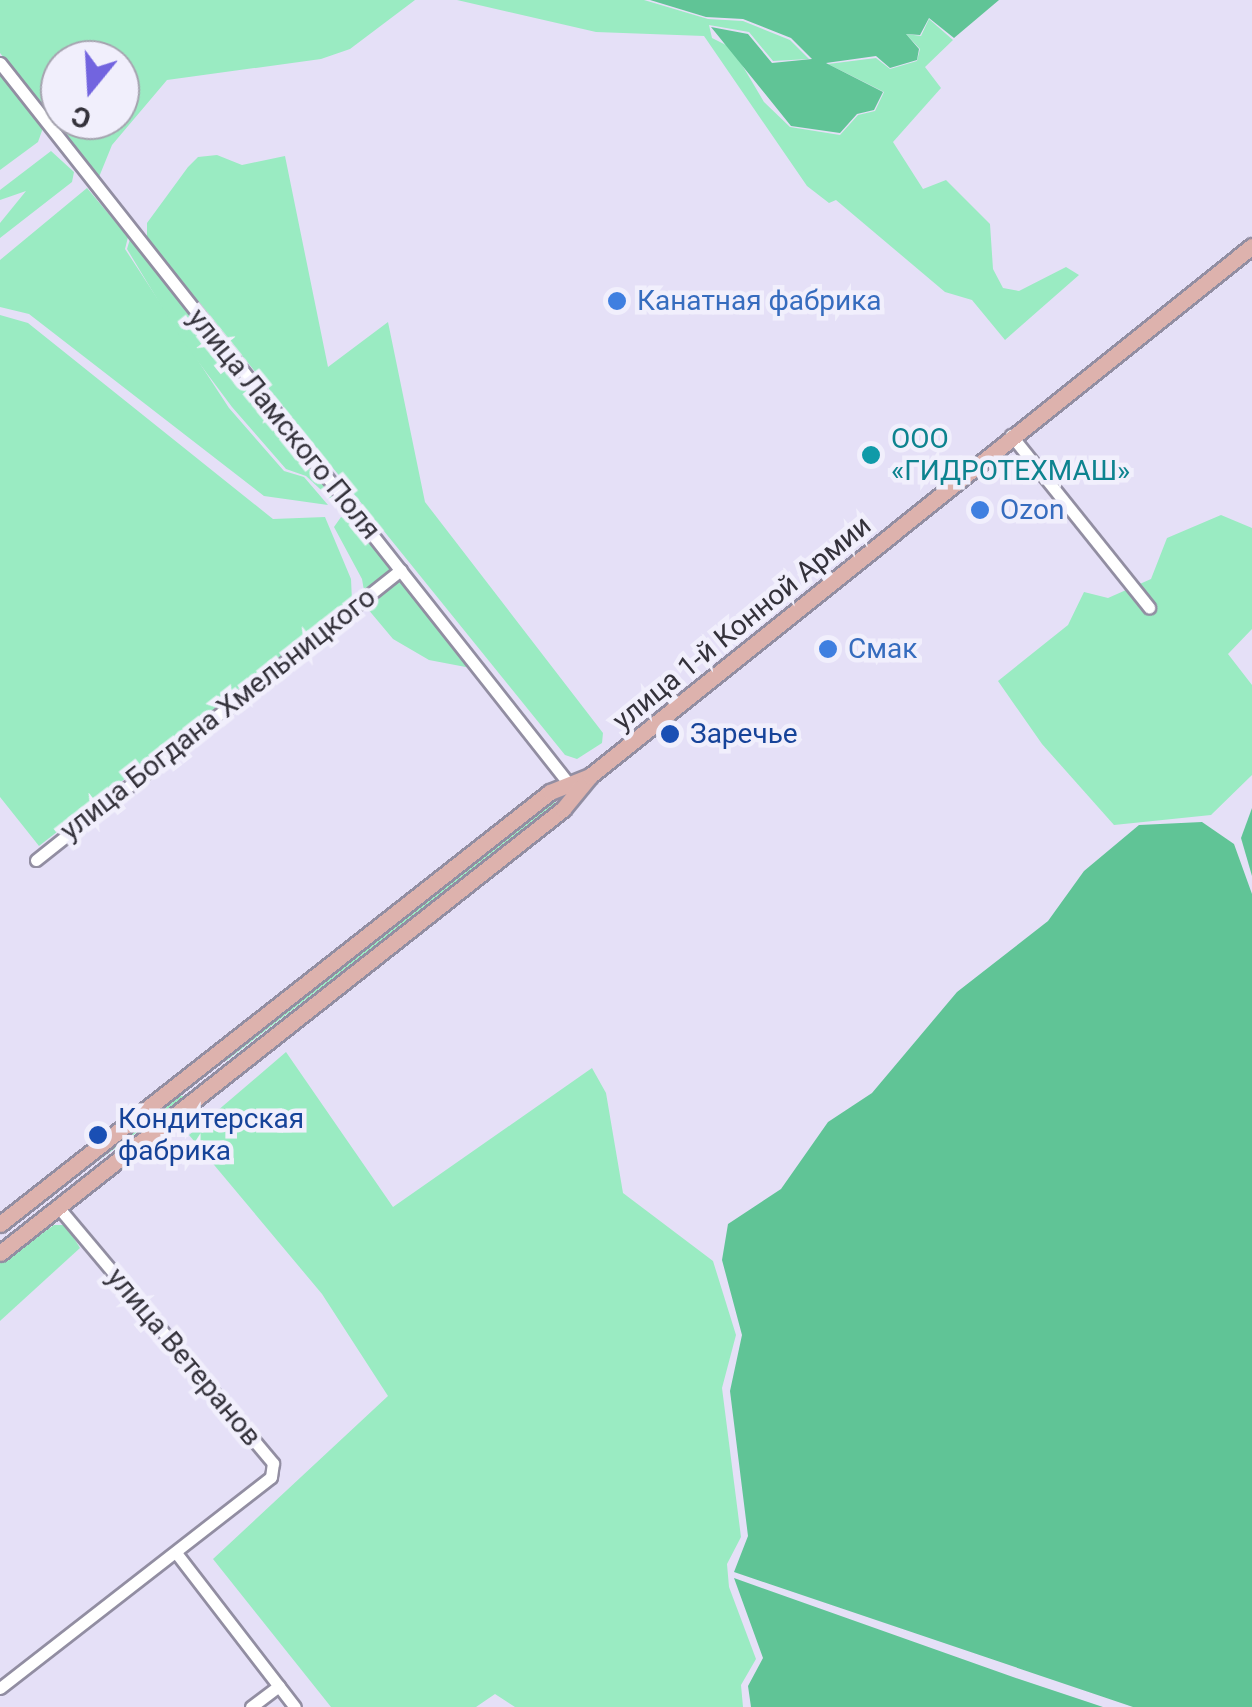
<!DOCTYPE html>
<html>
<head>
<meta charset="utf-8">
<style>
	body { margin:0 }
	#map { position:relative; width:1252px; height:1707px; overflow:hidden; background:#e5e0f7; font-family:Roboto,sans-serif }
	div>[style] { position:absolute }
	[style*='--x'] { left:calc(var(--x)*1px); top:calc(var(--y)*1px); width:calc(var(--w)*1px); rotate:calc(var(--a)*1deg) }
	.green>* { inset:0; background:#9aebc2 }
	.forest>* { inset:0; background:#60c496 }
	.roads { filter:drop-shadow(2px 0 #928ea2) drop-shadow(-2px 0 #928ea2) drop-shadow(0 2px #928ea2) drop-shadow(0 -2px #928ea2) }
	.minor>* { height:11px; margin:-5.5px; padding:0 5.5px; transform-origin:5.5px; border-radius:5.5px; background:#fff }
	.major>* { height:15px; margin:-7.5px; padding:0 7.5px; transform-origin:7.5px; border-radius:7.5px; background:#ddb2ad }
	.dots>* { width:28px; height:28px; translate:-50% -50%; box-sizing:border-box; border:5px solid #f1effc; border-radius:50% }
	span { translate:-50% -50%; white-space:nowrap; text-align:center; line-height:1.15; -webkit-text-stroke:9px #f1effc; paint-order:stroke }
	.shop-label { font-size:28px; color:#366cbe }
	.left { translate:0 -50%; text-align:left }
	.street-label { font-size:28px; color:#34323b }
	.culture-label { font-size:28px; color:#0d838f }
	.transit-label { font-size:28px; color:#164399 }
	.north { position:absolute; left:40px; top:40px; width:100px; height:100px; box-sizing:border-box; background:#f1effc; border:2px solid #a5a3af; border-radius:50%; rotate:198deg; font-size:28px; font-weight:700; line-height:40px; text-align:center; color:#34323b }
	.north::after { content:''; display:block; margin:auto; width:35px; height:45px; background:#7264df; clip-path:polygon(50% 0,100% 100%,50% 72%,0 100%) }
</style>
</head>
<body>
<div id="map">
	<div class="green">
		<i style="clip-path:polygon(evenodd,0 0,415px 0,350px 49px,321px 59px,167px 80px,112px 145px,99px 177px,0 53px,0 0,60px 60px,120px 60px,120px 120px,60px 120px,60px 60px)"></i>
		<i style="clip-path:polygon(457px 0,644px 0,708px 19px,743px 21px,790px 40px,809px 59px,773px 61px,749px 32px,709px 25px,712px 38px,732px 48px,764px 102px,790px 127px,840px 135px,858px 115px,875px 111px,884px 92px,828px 64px,876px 58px,890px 69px,917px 61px,920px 49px,906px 34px,921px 36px,929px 19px,953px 40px,925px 67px,941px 88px,893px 142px,923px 189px,946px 180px,990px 224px,993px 269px,1003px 288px,1019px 291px,1066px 267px,1079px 275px,1005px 340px,972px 300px,945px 292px,836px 200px,829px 203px,807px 186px,704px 36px,596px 32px)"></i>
		<i style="clip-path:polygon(0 73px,43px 128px,38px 142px,0 170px)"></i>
		<i style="clip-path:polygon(51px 151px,74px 172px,72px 182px,0 238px,0 223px,26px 191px,0 200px,0 190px)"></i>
		<i style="clip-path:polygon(217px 155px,242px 165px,285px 156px,328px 367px,388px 322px,425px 502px,603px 733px,602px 743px,577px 759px,565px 755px,147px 238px,147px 223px,188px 167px,198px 157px)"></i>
		<i style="clip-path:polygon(87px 188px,128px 237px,125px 249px,229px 408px,284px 471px,304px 477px,328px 505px,264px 496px,29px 314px,0 307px,0 260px)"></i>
		<i style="clip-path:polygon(130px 239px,334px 495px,333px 501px,306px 476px,286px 469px,232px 407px,182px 340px,127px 249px)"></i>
		<i style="clip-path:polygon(0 315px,28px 323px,273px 519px,325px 517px,351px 579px,352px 601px,39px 846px,0 797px)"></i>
		<i style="clip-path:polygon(1221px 515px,1252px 528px,1252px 629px,1228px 654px,1252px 685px,1252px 775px,1211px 815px,1114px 825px,1042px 744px,998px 681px,1068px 625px,1084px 592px,1108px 598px,1151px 579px,1167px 538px)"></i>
		<i style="clip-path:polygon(341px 517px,353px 521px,471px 668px,429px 660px,393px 639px,367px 608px,362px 579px,334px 527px)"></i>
		<i style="clip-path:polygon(558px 795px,553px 809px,226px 1061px,226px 1055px)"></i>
		<i style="clip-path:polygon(286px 1052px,393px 1207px,592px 1068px,606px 1093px,623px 1193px,713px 1261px,736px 1335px,722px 1388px,741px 1537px,727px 1564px,729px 1587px,756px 1659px,741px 1685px,743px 1707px,515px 1707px,495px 1694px,476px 1707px,331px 1707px,213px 1559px,388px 1396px,322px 1294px,189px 1135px)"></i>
		<i style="clip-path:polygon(177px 1094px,185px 1097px,76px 1177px,76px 1173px)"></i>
		<i style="clip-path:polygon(54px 1225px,66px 1225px,80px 1248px,0 1321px,0 1263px)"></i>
	</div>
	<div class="forest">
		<i style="clip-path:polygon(650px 0,999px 0,954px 38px,929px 18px,920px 35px,906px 34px,919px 49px,917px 60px,890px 68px,876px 56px,826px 63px,883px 92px,874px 110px,857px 114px,840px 133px,791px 126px,711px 27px,748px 34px,772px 63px,812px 59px,791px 38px,743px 19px,706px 17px)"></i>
		<i style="clip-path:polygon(1252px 808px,1252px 876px,1241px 838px)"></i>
		<i style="clip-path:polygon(1202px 822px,1234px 844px,1252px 894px,1252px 1707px,1133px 1707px,734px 1572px,748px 1536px,730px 1391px,742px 1335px,722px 1260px,728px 1224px,781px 1189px,828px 1122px,872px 1093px,957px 992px,1048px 921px,1084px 871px,1139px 825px)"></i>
		<i style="clip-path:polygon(734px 1578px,1013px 1677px,1103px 1707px,751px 1707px,748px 1686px,763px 1658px)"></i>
	</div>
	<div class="roads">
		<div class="minor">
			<i style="--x:0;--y:63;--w:918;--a:51.72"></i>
			<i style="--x:1011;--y:435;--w:221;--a:51.3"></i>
			<i style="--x:36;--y:860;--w:466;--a:-38.5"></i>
			<i style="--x:177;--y:1554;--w:193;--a:52.4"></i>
			<i style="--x:0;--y:1688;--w:343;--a:-37.9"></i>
			<i style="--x:271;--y:1477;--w:14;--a:-82"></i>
			<i style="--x:273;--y:1463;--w:334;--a:-130"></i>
			<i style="--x:251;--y:1707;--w:35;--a:-37"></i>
		</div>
		<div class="major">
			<i style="--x:0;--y:1224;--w:699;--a:-38.15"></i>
			<i style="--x:550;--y:792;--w:43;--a:-21.8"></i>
			<i style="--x:0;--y:1253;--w:717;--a:-38.26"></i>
			<i style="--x:563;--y:809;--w:43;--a:-50.7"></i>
			<i style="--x:590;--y:776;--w:848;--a:-38.68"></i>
		</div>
	</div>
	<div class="dots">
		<i style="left:617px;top:301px;background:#3f7fe0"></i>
		<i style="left:871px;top:455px;background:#0f9aa8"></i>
		<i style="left:980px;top:510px;background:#3f7fe0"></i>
		<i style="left:828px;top:649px;background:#3f7fe0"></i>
		<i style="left:670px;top:734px;background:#1a4fb4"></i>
		<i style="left:98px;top:1135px;background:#1a4fb4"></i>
	</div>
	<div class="shop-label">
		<span class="left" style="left:637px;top:301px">Канатная фабрика</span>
		<span class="left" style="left:1000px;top:510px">Ozon</span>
		<span class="left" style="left:848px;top:649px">Смак</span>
	</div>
	<div class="street-label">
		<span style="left:284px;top:424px;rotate:51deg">улица Ламского Поля</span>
		<span style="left:742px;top:623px;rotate:-39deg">улица 1-й Конной Армии</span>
		<span style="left:218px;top:714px;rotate:-38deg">улица Богдана Хмельницкого</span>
		<span style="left:184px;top:1357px;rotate:50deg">улица Ветеранов</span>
	</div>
	<div class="culture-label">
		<span class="left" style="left:891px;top:455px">ООО<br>«ГИДРОТЕХМАШ»</span>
	</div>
	<div class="transit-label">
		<span class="left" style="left:690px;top:734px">Заречье</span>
		<span class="left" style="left:118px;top:1135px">Кондитерская<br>фабрика</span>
	</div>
	<div class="north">С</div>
</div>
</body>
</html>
